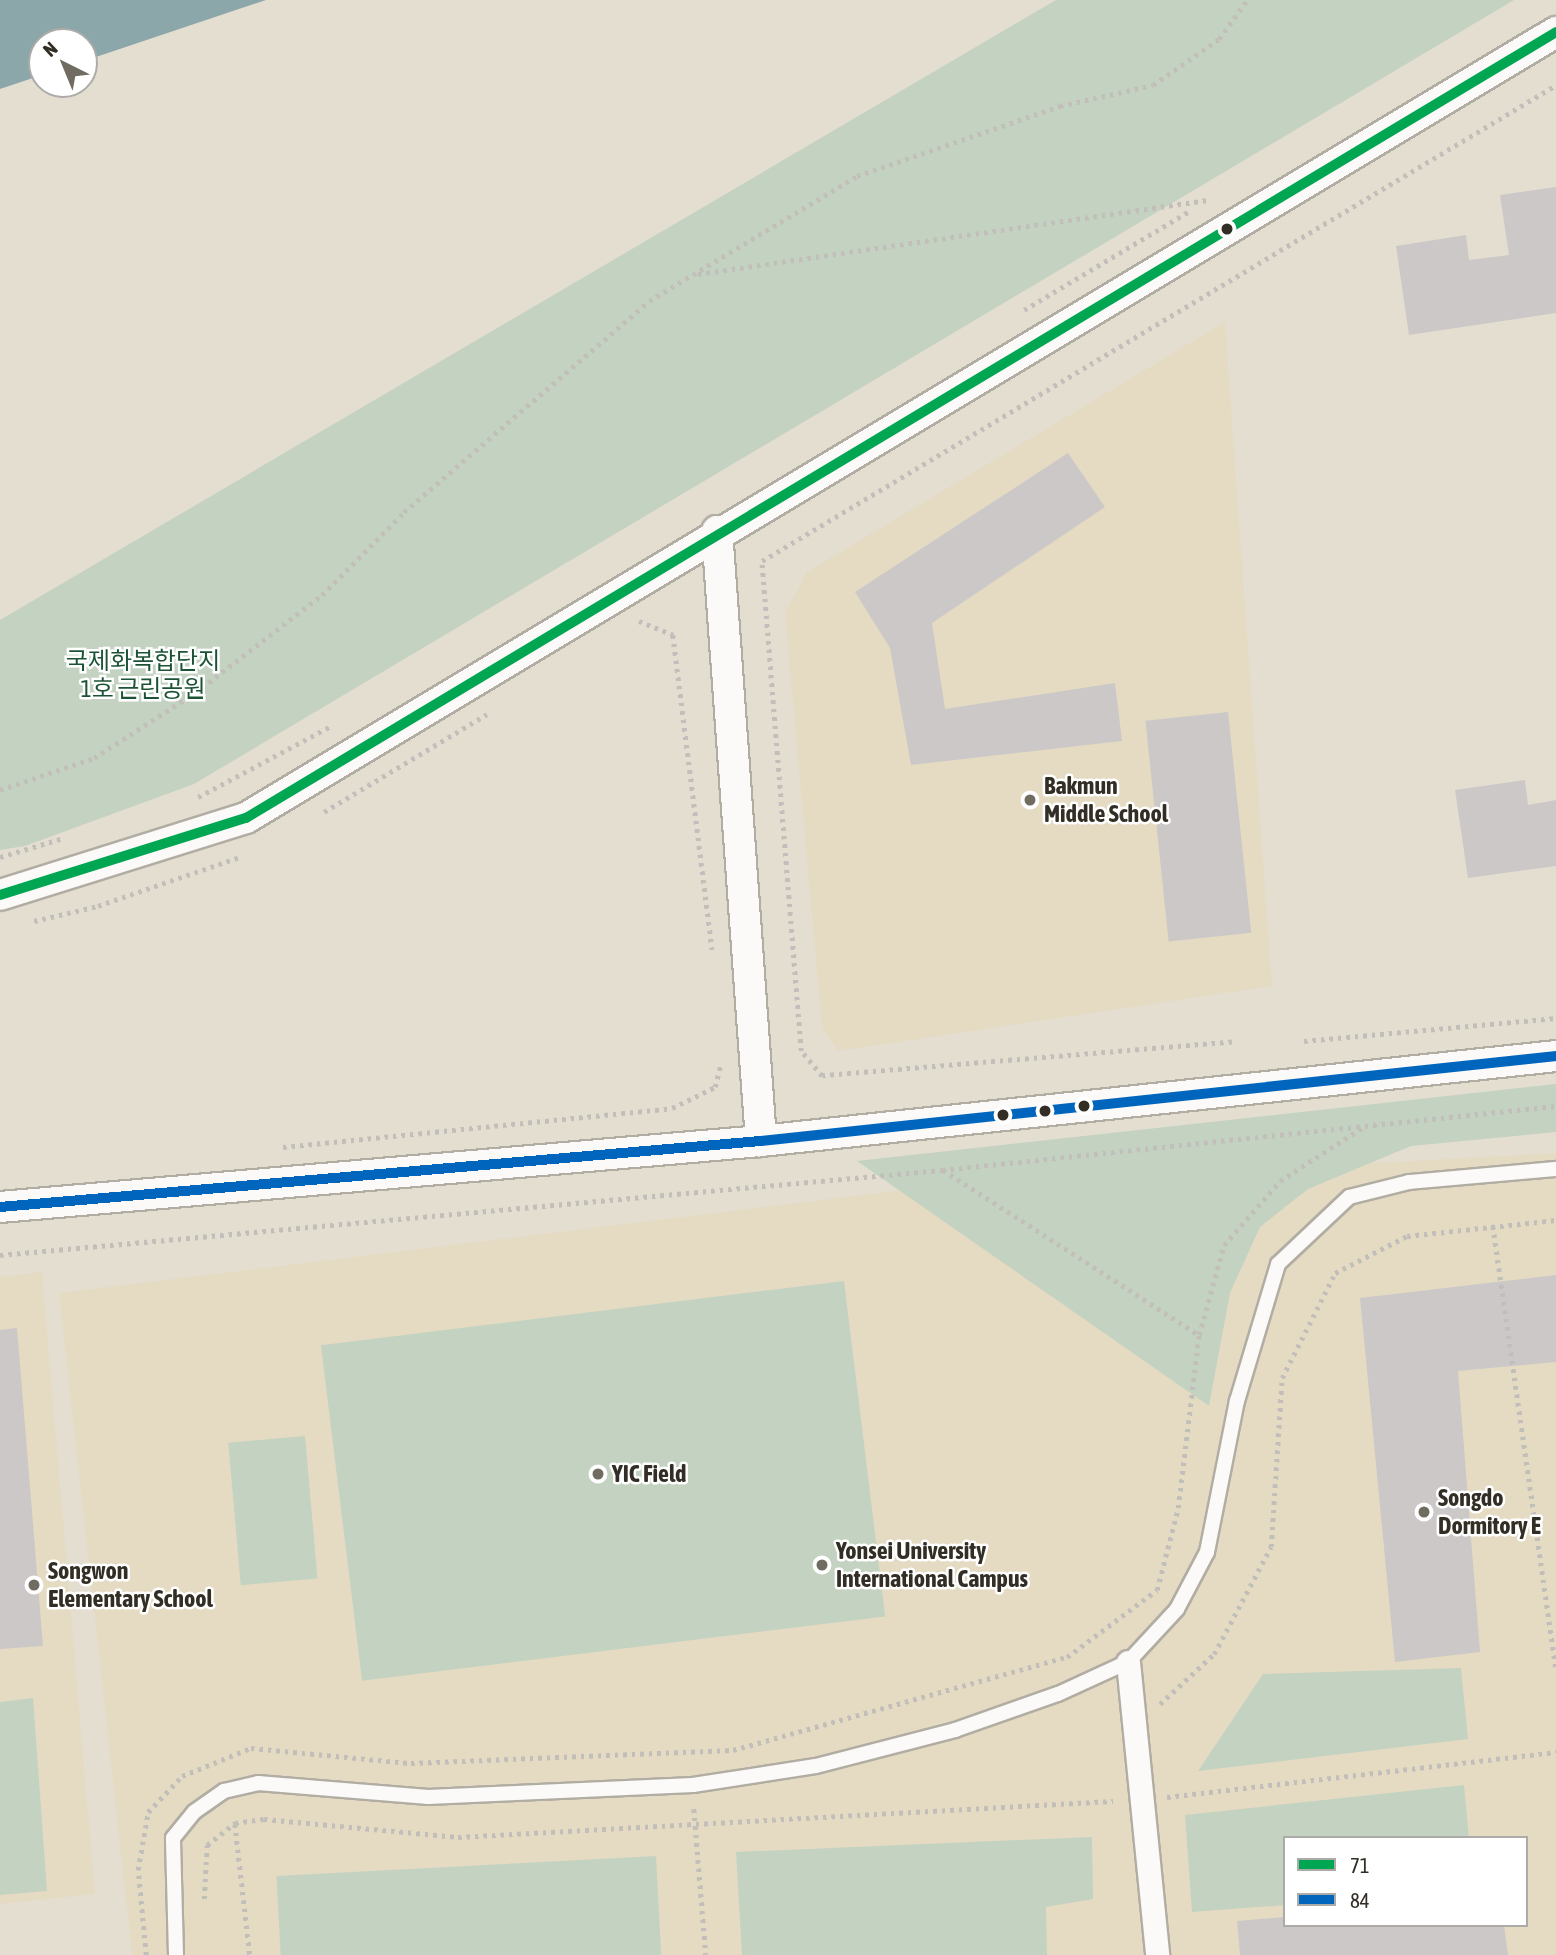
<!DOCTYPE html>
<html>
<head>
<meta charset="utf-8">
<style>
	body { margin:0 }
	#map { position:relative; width:1556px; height:1955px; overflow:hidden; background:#e4ded1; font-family:"Asap Condensed","Noto Sans KR",sans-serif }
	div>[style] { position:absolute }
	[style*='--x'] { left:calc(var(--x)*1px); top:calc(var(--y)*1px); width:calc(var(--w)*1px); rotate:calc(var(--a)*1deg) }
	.built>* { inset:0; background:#e5dbc3 }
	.green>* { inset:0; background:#c4d2c1; transform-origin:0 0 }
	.water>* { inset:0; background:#8ba7aa }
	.building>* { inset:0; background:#cbc8c7; transform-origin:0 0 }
	.path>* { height:4.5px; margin-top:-2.25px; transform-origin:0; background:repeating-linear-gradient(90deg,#c2bfbb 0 3.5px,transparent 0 8.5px) }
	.roads { filter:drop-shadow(2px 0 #b2ada3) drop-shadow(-2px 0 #b2ada3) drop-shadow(0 2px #b2ada3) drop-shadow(0 -2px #b2ada3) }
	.service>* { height:14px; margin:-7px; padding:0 7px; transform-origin:7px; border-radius:7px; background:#fbfaf8 }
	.pedestrian>* { height:23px; margin:-11.5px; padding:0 11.5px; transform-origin:11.5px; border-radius:11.5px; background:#fbfaf8 }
	.minor>* { height:30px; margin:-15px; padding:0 15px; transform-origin:15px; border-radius:15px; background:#fbfaf8 }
	.bus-1>* { height:10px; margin:-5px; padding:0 5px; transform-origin:5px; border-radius:5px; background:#00a651 }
	.bus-2>* { height:10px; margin:-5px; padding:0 5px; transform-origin:5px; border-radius:5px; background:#0065bd }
	.dots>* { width:19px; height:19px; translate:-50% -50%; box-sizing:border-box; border:4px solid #fff; border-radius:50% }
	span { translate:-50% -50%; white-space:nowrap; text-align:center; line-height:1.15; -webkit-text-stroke:5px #fff; paint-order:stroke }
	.park-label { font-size:24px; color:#1c5334 }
	.poi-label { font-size:24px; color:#322e25; font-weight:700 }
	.left { translate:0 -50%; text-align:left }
	.legend { position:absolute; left:1283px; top:1836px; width:245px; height:91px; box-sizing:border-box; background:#fff; border:2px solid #adaba8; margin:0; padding:9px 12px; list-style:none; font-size:21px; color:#322e25 }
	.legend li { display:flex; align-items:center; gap:14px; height:35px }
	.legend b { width:35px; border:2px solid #adaba8 }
	.north { position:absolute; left:28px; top:28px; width:70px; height:70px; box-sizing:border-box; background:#fff; border:2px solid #adaba8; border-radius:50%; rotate:317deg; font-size:19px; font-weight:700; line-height:28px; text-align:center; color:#322e25 }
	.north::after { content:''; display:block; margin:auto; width:24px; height:32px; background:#706c61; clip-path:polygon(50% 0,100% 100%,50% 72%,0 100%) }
</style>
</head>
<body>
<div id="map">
	<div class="built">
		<i style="clip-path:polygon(1225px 322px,1272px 986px,838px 1051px,822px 1028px,785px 613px,807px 572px)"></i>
		<i style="clip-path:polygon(evenodd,1556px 1153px,1556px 1955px,132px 1955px,59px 1293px,920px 1188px,1556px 1153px,1285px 1838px,1526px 1838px,1526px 1925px,1285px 1925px,1285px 1838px)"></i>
		<i style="clip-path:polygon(42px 1272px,95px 1894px,0 1904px,0 1277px)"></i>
	</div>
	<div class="green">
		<i style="clip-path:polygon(1056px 0,1514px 0,194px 784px,25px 846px,0 850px,0 620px)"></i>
		<i style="clip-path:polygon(1556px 1084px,1556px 1132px,1411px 1146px,1308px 1189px,1260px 1227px,1230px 1293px,1209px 1406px,857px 1161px)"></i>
		<i style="left:844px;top:1281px;width:338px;height:527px;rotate:83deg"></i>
		<i style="left:305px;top:1436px;width:143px;height:77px;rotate:85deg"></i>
		<i style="clip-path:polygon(1461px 1668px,1468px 1739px,1198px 1771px,1263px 1674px)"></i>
		<i style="clip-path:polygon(33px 1698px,47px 1891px,0 1895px,0 1702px)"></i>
		<i style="clip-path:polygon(1464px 1785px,1469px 1838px,1285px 1838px,1285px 1905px,1192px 1912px,1185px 1815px)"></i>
		<i style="clip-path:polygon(1092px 1837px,1093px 1899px,1046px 1907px,1047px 1955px,742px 1955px,736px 1852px)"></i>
		<i style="left:656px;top:1856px;width:99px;height:380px;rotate:87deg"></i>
	</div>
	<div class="water">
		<i style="clip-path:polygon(0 0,266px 0,84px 61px,84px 42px,42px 42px,42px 75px,0 89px)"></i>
	</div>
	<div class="building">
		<i style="clip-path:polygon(1556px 187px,1556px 313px,1409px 335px,1396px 246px,1466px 235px,1469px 260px,1509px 255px,1500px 195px)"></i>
		<i style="clip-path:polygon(1068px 453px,1105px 507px,932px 623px,945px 709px,1115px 683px,1122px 741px,911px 765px,890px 648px,855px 592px)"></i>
		<i style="left:1228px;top:712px;width:222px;height:83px;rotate:84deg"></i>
		<i style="clip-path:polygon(1525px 780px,1528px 805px,1556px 800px,1556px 866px,1468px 878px,1455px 790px)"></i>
		<i style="clip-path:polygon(1556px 1275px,1556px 1362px,1458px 1371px,1480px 1652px,1395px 1662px,1360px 1298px)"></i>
		<i style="clip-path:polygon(17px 1328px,43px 1646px,0 1649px,0 1330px)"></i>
		<i style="clip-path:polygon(1285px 1917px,1285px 1925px,1504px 1925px,1508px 1955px,1240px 1955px,1237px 1921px)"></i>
	</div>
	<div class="path">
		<i style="--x:698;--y:274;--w:515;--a:-8.26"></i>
		<i style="--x:1024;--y:310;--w:195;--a:-30.9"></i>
		<i style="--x:639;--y:621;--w:37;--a:22"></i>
		<i style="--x:673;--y:635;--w:317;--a:82.9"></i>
		<i style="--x:0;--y:790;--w:99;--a:-18.8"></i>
		<i style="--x:94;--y:758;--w:120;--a:-32.8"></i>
		<i style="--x:195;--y:693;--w:160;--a:-37.7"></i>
		<i style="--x:322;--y:595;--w:117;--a:-45.3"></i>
		<i style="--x:404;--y:512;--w:323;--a:-40.7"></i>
		<i style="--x:649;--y:301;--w:243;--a:-31"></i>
		<i style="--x:857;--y:176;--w:215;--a:-19"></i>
		<i style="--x:1060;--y:106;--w:95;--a:-12.7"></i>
		<i style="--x:1153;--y:85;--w:80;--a:-34.9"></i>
		<i style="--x:1219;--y:39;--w:48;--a:-54.3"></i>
		<i style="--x:198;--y:797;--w:153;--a:-28.1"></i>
		<i style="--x:324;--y:812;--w:190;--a:-31"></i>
		<i style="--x:0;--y:857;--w:63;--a:-16.7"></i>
		<i style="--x:34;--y:921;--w:66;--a:-13.2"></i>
		<i style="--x:98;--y:906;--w:152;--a:-19.1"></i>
		<i style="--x:1304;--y:1041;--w:253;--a:-5.2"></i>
		<i style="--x:1232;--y:1042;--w:411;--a:175.3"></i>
		<i style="--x:822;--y:1076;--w:33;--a:-130"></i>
		<i style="--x:801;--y:1051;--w:492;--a:-94.6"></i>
		<i style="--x:762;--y:561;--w:926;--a:-30.94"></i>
		<i style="--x:283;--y:1147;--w:391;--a:-5.7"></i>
		<i style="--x:672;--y:1108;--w:48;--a:-26"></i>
		<i style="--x:715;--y:1087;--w:25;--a:-76"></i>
		<i style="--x:943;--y:1170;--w:305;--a:32.8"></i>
		<i style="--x:1493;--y:1226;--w:449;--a:81.9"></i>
		<i style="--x:0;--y:1255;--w:946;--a:-5.16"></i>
		<i style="--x:942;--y:1170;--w:617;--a:-5.95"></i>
		<i style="--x:1160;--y:1704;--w:74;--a:-42.8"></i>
		<i style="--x:1214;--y:1654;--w:121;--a:-62"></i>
		<i style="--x:1271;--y:1547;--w:169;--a:-86.3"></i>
		<i style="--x:1282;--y:1378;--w:118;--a:-63.2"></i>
		<i style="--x:1335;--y:1273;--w:81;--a:-27.2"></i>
		<i style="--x:1407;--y:1236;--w:150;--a:-6.1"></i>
		<i style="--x:1167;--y:1797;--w:392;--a:-6.6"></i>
		<i style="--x:694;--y:1809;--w:146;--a:85.3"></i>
		<i style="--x:235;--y:1824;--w:132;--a:83.5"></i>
		<i style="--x:204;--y:1899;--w:54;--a:-86.8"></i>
		<i style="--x:207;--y:1845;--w:36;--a:-38"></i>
		<i style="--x:235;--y:1823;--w:29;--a:-8"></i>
		<i style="--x:264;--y:1819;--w:195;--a:5.3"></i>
		<i style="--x:458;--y:1837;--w:656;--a:-3.15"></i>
		<i style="--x:146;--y:1955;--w:85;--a:-95.4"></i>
		<i style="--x:138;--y:1870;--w:59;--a:-80.2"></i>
		<i style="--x:148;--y:1812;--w:50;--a:-46.6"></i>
		<i style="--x:182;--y:1776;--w:74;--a:-22.1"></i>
		<i style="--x:251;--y:1748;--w:161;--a:5.4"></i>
		<i style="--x:411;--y:1763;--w:322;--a:-2.3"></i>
		<i style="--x:733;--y:1750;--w:347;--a:-15.6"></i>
		<i style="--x:1067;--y:1657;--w:112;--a:-36.7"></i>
		<i style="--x:1157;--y:1590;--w:85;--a:-75.6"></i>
		<i style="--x:1178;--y:1508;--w:174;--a:-83.1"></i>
		<i style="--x:1199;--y:1335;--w:93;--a:-74.5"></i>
		<i style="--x:1224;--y:1245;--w:85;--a:-48.8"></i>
		<i style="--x:1280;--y:1181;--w:99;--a:-33"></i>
	</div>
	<div class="roads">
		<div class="service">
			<i style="--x:176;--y:1955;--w:117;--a:-91.5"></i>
			<i style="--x:173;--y:1838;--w:33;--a:-51"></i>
			<i style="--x:194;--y:1812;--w:37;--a:-35"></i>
			<i style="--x:224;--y:1791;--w:35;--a:-13"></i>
			<i style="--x:258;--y:1783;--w:171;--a:4.7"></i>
			<i style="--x:428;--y:1797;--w:265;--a:-2.6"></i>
			<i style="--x:693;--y:1785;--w:124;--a:-8.8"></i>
			<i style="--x:816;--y:1766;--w:144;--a:-14.5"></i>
			<i style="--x:955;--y:1730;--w:109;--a:-19.3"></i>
			<i style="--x:1058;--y:1694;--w:77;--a:-24.6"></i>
			<i style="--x:1128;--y:1662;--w:72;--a:-47.2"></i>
			<i style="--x:1177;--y:1609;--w:64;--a:-62.2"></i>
			<i style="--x:1207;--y:1552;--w:154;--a:-78.8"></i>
			<i style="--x:1237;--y:1401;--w:143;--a:-73.3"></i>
			<i style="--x:1278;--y:1264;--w:98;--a:-43.3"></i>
			<i style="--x:1349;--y:1197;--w:62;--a:-14"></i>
			<i style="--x:1409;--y:1182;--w:148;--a:-5.1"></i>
		</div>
		<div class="pedestrian">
			<i style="--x:1128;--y:1662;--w:294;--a:84.3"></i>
		</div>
		<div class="minor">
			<i style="--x:717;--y:531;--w:612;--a:85.87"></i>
			<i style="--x:0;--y:895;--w:258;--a:-17.4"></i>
			<i style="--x:246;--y:818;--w:1528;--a:-30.96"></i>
			<i style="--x:0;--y:1207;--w:764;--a:-4.96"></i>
			<i style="--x:761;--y:1141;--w:800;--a:-6.1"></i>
		</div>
	</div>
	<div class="bus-1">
		<i style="--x:0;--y:895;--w:258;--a:-17.4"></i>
		<i style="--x:246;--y:818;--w:1528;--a:-30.96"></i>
	</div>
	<div class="bus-2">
		<i style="--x:0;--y:1207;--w:764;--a:-4.96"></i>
		<i style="--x:761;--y:1141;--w:800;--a:-6.1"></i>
	</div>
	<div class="dots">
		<i style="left:1227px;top:229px;background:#322e25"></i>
		<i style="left:1030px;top:800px;background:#706c61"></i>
		<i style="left:1084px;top:1106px;background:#322e25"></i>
		<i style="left:1045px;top:1111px;background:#322e25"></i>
		<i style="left:1003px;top:1115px;background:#322e25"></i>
		<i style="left:598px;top:1474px;background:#706c61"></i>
		<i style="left:1424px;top:1512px;background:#706c61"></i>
		<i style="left:822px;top:1565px;background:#706c61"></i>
		<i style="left:34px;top:1585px;background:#706c61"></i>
	</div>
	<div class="park-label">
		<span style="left:143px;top:675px">국제화복합단지<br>1호 근린공원</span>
	</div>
	<div class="poi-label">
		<span class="left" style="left:1044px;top:800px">Bakmun<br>Middle School</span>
		<span class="left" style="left:612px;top:1474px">YIC Field</span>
		<span class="left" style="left:1438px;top:1512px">Songdo<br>Dormitory E</span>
		<span class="left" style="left:836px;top:1565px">Yonsei University<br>International Campus</span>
		<span class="left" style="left:48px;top:1585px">Songwon<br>Elementary School</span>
	</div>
	<ul class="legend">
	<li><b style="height:9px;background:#00a651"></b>71</li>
	<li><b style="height:9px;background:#0065bd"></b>84</li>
	</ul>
	<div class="north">N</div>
</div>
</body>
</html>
